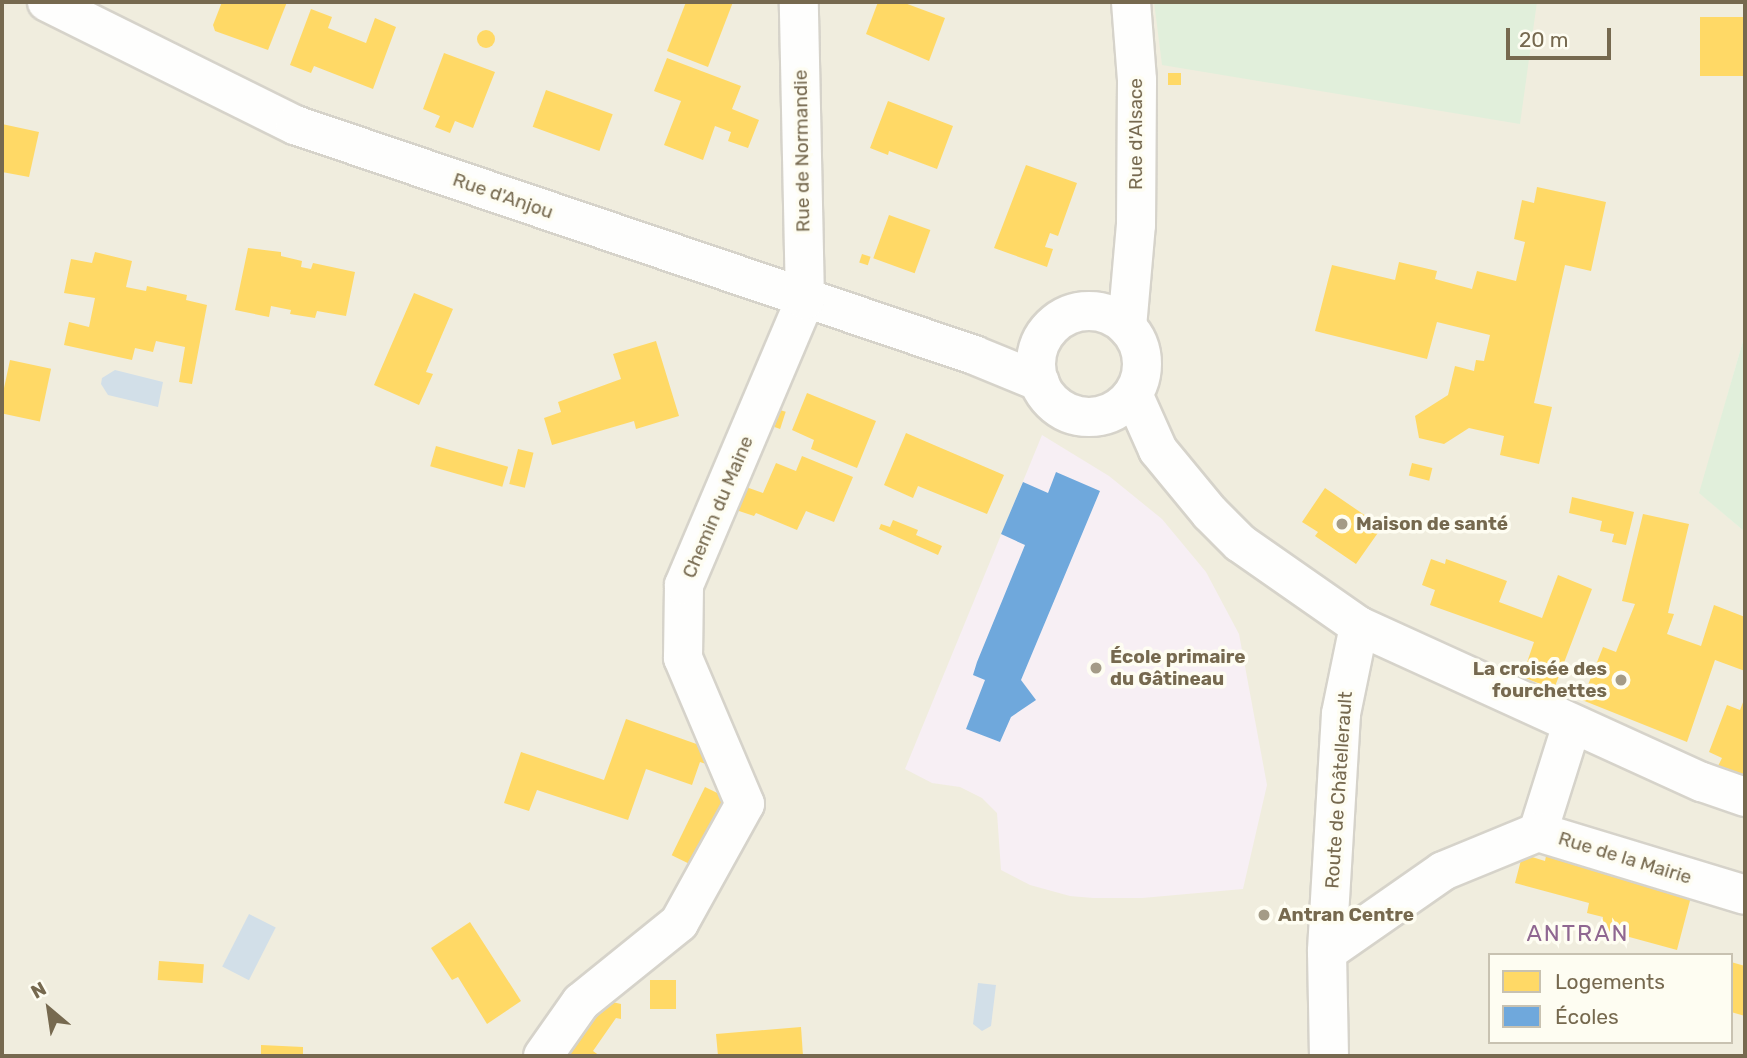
<!DOCTYPE html>
<html>
<head>
<meta charset="utf-8">
<style>
	body { margin:0 }
	#map { position:relative; width:1747px; height:1058px; overflow:hidden; background:#f8f7f0; font-family:Rubik,sans-serif }
	div>[style] { position:absolute }
	[style*='--x'] { left:calc(var(--x)*1px); top:calc(var(--y)*1px); width:calc(var(--w)*1px); rotate:calc(var(--a)*1deg) }
	.residential>* { inset:0; background:#f0edde }
	.education>* { inset:0; background:#f7eff4 }
	.green>* { inset:0; background:#e1efdb }
	.water>* { inset:0; background:#d2dfe8; transform-origin:0 0 }
	.homes>* { inset:0; background:#ffd966; transform-origin:0 0 }
	.round { border-radius:50% }
	.schools>* { inset:0; background:#6fa8dc }
	.roads { filter:drop-shadow(2px 0 #d6d3ca) drop-shadow(-2px 0 #d6d3ca) drop-shadow(0 2px #d6d3ca) drop-shadow(0 -2px #d6d3ca) }
	.minor>* { height:38px; margin:-19px; padding:0 19px; transform-origin:19px; border-radius:19px; background:#fefefd }
	.minor>.ring { margin:-19px; padding:0; box-sizing:content-box; background:none; border:38px solid #fefefd; border-radius:50% }
	.dots>* { width:19px; height:19px; translate:-50% -50%; box-sizing:border-box; border:4px solid #fefdf2; border-radius:50% }
	span { translate:-50% -50%; white-space:nowrap; text-align:center; line-height:1.15; -webkit-text-stroke:7px #fefdf2; paint-order:stroke }
	.street-label { font-size:19px; color:#76694f }
	.poi-label { font-size:19px; color:#76694f; font-weight:700 }
	.left { translate:0 -50%; text-align:left }
	.right { translate:-100% -50%; text-align:right }
	.quarter-label { font-size:23px; color:#8f6791; letter-spacing:2px }
	.frame { position:absolute; inset:0; border:4px solid #76694f; pointer-events:none }
	.legend { position:absolute; left:1488px; top:953px; width:245px; height:91px; box-sizing:border-box; background:#fefdf2; border:2px solid #c8c2b1; margin:0; padding:9px 12px; list-style:none; font-size:21px; color:#76694f }
	.legend li { display:flex; align-items:center; gap:14px; height:35px }
	.legend b { width:35px; border:2px solid #c8c2b1 }
	.north { position:absolute; left:14px; top:974px; width:70px; height:70px; -webkit-text-stroke:5px #fefdf2; paint-order:stroke; rotate:331deg; font-size:19px; font-weight:700; line-height:28px; text-align:center; color:#76694f }
	.north::after { content:''; display:block; margin:auto; width:24px; height:32px; background:#76694f; clip-path:polygon(50% 0,100% 100%,50% 72%,0 100%) }
	.scale { position:absolute; left:1506px; top:28px; width:105px; height:32px; box-sizing:border-box; border:4px solid #76694f; border-top:0; padding-left:9px; font-size:21px; line-height:24px; white-space:nowrap; color:#76694f; -webkit-text-stroke:5px #fefdf2; paint-order:stroke }
</style>
</head>
<body>
<div id="map">
	<div class="residential">
		<i style="clip-path:polygon(evenodd,2px 2px,1745px 2px,1745px 334px,1700px 493px,1745px 532px,1745px 1056px,2px 1056px,2px 2px,1490px 955px,1731px 955px,1731px 1042px,1490px 1042px,1490px 955px)"></i>
	</div>
	<div class="education">
		<i style="clip-path:polygon(1042px 435px,1109px 476px,1162px 519px,1206px 572px,1239px 634px,1267px 785px,1243px 889px,1142px 898px,1093px 898px,1070px 896px,1030px 885px,1001px 870px,997px 813px,982px 798px,960px 787px,932px 783px,905px 769px)"></i>
	</div>
	<div class="green">
		<i style="clip-path:polygon(1154px 2px,1537px 2px,1520px 124px,1162px 65px)"></i>
		<i style="clip-path:polygon(1745px 334px,1745px 532px,1699px 493px)"></i>
	</div>
	<div class="water">
		<i style="clip-path:polygon(115px 370px,163px 382px,158px 407px,108px 395px,101px 384px,102px 378px)"></i>
		<i style="left:249px;top:914px;width:30px;height:59px;rotate:27deg"></i>
		<i style="clip-path:polygon(978px 983px,996px 985px,991px 1026px,982px 1031px,973px 1024px)"></i>
	</div>
	<div class="homes">
		<i style="clip-path:polygon(222px 2px,287px 2px,268px 50px,215px 31px,213px 25px)"></i>
		<i style="clip-path:polygon(686px 2px,733px 2px,708px 67px,667px 51px)"></i>
		<i style="clip-path:polygon(878px 2px,902px 2px,945px 18px,929px 61px,866px 34px)"></i>
		<i style="clip-path:polygon(311px 9px,332px 17px,328px 28px,366px 43px,375px 18px,396px 27px,373px 89px,314px 66px,311px 73px,290px 65px)"></i>
		<i style="left:1745px;top:17px;width:59px;height:45px;rotate:90deg"></i>
		<i class="round" style="left:477px;top:30px;width:18px;height:18px"></i>
		<i style="clip-path:polygon(444px 53px,495px 72px,473px 128px,455px 121px,450px 133px,435px 127px,440px 116px,423px 109px)"></i>
		<i style="clip-path:polygon(667px 58px,741px 86px,732px 109px,759px 120px,748px 148px,728px 141px,731px 132px,715px 126px,703px 160px,664px 145px,681px 101px,654px 91px)"></i>
		<i style="left:1181px;top:73px;width:12px;height:13px;rotate:90deg"></i>
		<i style="left:546px;top:90px;width:71px;height:39px;rotate:20deg"></i>
		<i style="clip-path:polygon(888px 101px,953px 126px,937px 169px,889px 151px,888px 155px,870px 148px)"></i>
		<i style="clip-path:polygon(2px 124px,39px 132px,29px 177px,2px 172px)"></i>
		<i style="clip-path:polygon(1026px 165px,1077px 183px,1058px 236px,1050px 233px,1045px 247px,1053px 249px,1047px 267px,994px 248px)"></i>
		<i style="clip-path:polygon(1537px 187px,1606px 202px,1591px 271px,1565px 265px,1534px 403px,1552px 407px,1539px 464px,1500px 455px,1504px 436px,1469px 428px,1444px 444px,1419px 438px,1415px 416px,1448px 395px,1455px 366px,1474px 371px,1476px 360px,1484px 361px,1490px 335px,1437px 322px,1427px 359px,1315px 331px,1332px 265px,1395px 280px,1399px 262px,1437px 271px,1435px 279px,1472px 289px,1477px 271px,1516px 281px,1525px 242px,1514px 239px,1522px 200px,1534px 203px)"></i>
		<i style="left:889px;top:215px;width:44px;height:46px;rotate:20deg"></i>
		<i style="clip-path:polygon(248px 248px,281px 252px,281px 256px,302px 261px,301px 267px,311px 269px,313px 263px,355px 272px,346px 316px,317px 311px,315px 318px,290px 314px,291px 310px,271px 306px,269px 317px,235px 310px)"></i>
		<i style="clip-path:polygon(95px 252px,132px 261px,126px 287px,146px 291px,147px 286px,187px 295px,186px 300px,207px 305px,192px 384px,179px 382px,185px 347px,156px 341px,153px 352px,135px 348px,132px 360px,64px 345px,69px 322px,89px 327px,95px 298px,64px 293px,71px 259px,92px 263px)"></i>
		<i style="left:862px;top:254px;width:9px;height:9px;rotate:18deg"></i>
		<i style="clip-path:polygon(414px 293px,453px 309px,426px 372px,433px 374px,419px 405px,374px 385px)"></i>
		<i style="clip-path:polygon(656px 341px,679px 416px,636px 429px,634px 421px,552px 445px,544px 418px,561px 412px,558px 402px,621px 379px,613px 354px)"></i>
		<i style="left:10px;top:360px;width:42px;height:54px;rotate:12deg"></i>
		<i style="clip-path:polygon(807px 393px,876px 421px,857px 468px,811px 449px,814px 440px,792px 430px)"></i>
		<i style="left:780px;top:410px;width:6px;height:18px;rotate:18deg"></i>
		<i style="clip-path:polygon(906px 433px,1004px 475px,987px 514px,918px 486px,913px 498px,884px 485px)"></i>
		<i style="left:436px;top:446px;width:75px;height:21px;rotate:16deg"></i>
		<i style="left:518px;top:449px;width:16px;height:36px;rotate:14deg"></i>
		<i style="clip-path:polygon(802px 456px,853px 477px,834px 522px,806px 511px,797px 530px,756px 513px,754px 516px,736px 510px,746px 487px,763px 493px,776px 463px,796px 471px)"></i>
		<i style="left:1412px;top:463px;width:21px;height:13px;rotate:14deg"></i>
		<i style="clip-path:polygon(1325px 488px,1382px 527px,1356px 564px,1315px 536px,1318px 532px,1302px 522px)"></i>
		<i style="clip-path:polygon(1572px 497px,1634px 512px,1626px 545px,1612px 542px,1614px 534px,1600px 531px,1602px 521px,1569px 513px)"></i>
		<i style="clip-path:polygon(1643px 514px,1689px 524px,1668px 613px,1674px 614px,1667px 634px,1701px 646px,1714px 605px,1745px 617px,1745px 671px,1715px 660px,1687px 742px,1582px 700px,1603px 647px,1616px 652px,1635px 604px,1622px 601px)"></i>
		<i style="clip-path:polygon(893px 520px,918px 530px,916px 535px,942px 546px,938px 555px,879px 529px,881px 524px,890px 527px)"></i>
		<i style="clip-path:polygon(1431px 559px,1445px 564px,1446px 559px,1507px 581px,1499px 602px,1542px 618px,1558px 575px,1592px 589px,1554px 689px,1522px 677px,1534px 642px,1430px 605px,1435px 590px,1422px 585px)"></i>
		<i style="clip-path:polygon(1745px 697px,1745px 780px,1718px 766px,1722px 758px,1709px 752px,1727px 705px,1740px 710px)"></i>
		<i style="clip-path:polygon(626px 719px,719px 752px,724px 770px,700px 762px,692px 785px,646px 769px,628px 820px,537px 790px,529px 811px,504px 803px,521px 752px,604px 780px)"></i>
		<i style="left:705px;top:787px;width:32px;height:76px;rotate:26deg"></i>
		<i style="clip-path:polygon(1546px 856px,1692px 893px,1677px 950px,1600px 929px,1603px 917px,1587px 913px,1589px 903px,1515px 883px,1521px 860px,1532px 857px,1545px 861px)"></i>
		<i style="clip-path:polygon(470px 922px,521px 1001px,487px 1024px,458px 977px,452px 980px,431px 948px)"></i>
		<i style="left:159px;top:961px;width:45px;height:19px;rotate:4deg"></i>
		<i style="clip-path:polygon(1731px 962px,1745px 966px,1745px 1016px,1731px 1012px)"></i>
		<i style="left:650px;top:980px;width:26px;height:29px"></i>
		<i style="clip-path:polygon(608px 1001px,621px 1004px,621px 1019px,616px 1018px,593px 1051px,600px 1056px,564px 1056px,579px 1033px)"></i>
		<i style="clip-path:polygon(801px 1027px,803px 1056px,718px 1056px,716px 1034px)"></i>
		<i style="clip-path:polygon(261px 1045px,303px 1047px,303px 1056px,261px 1056px)"></i>
	</div>
	<div class="schools">
		<i style="clip-path:polygon(1056px 472px,1100px 491px,1021px 680px,1036px 700px,1011px 717px,1000px 742px,966px 729px,985px 680px,973px 675px,977px 662px,1025px 545px,1001px 534px,1023px 482px,1048px 493px)"></i>
	</div>
	<div class="roads">
		<div class="minor">
			<i style="--x:47;--y:2;--w:277;--a:26.4"></i>
			<i style="--x:295;--y:125;--w:717;--a:18.71"></i>
			<i style="--x:974;--y:355;--w:71;--a:22.2"></i>
			<i class="ring" style="left:1036px;top:311px;width:68px;height:68px"></i>
			<i style="--x:1127;--y:327;--w:102;--a:-85"></i>
			<i style="--x:1136;--y:225;--w:145;--a:-89.6"></i>
			<i style="--x:1137;--y:80;--w:78;--a:-94.4"></i>
			<i style="--x:1133;--y:394;--w:61;--a:65.9"></i>
			<i style="--x:1158;--y:450;--w:82;--a:50.5"></i>
			<i style="--x:1210;--y:513;--w:42;--a:45"></i>
			<i style="--x:1240;--y:543;--w:145;--a:34.9"></i>
			<i style="--x:1359;--y:626;--w:90;--a:101.6"></i>
			<i style="--x:1341;--y:714;--w:238;--a:93.4"></i>
			<i style="--x:1327;--y:952;--w:104;--a:88.9"></i>
			<i style="--x:1359;--y:626;--w:377;--a:24.5"></i>
			<i style="--x:1702;--y:782;--w:46;--a:19.2"></i>
			<i style="--x:1538;--y:832;--w:113;--a:-72.5"></i>
			<i style="--x:1327;--y:952;--w:141;--a:-34.9"></i>
			<i style="--x:1443;--y:871;--w:103;--a:-22.3"></i>
			<i style="--x:1538;--y:832;--w:216;--a:16.9"></i>
			<i style="--x:543;--y:1056;--w:66;--a:-54.9"></i>
			<i style="--x:581;--y:1002;--w:126;--a:-38.9"></i>
			<i style="--x:679;--y:923;--w:136;--a:-61"></i>
			<i style="--x:745;--y:804;--w:159;--a:-113"></i>
			<i style="--x:683;--y:658;--w:73;--a:-89.2"></i>
			<i style="--x:684;--y:585;--w:310;--a:-67"></i>
			<i style="--x:805;--y:300;--w:298;--a:-91.2"></i>
		</div>
	</div>
	<div class="dots">
		<i style="left:1342px;top:524px;background:#a49b87"></i>
		<i style="left:1096px;top:668px;background:#a49b87"></i>
		<i style="left:1621px;top:680px;background:#a49b87"></i>
		<i style="left:1264px;top:915px;background:#a49b87"></i>
	</div>
	<div class="street-label">
		<span style="left:1136px;top:134px;rotate:-90deg">Rue d'Alsace</span>
		<span style="left:802px;top:151px;rotate:-91deg">Rue de Normandie</span>
		<span style="left:503px;top:196px;rotate:19deg">Rue d'Anjou</span>
		<span style="left:718px;top:507px;rotate:-67deg">Chemin du Maine</span>
		<span style="left:1339px;top:790px;rotate:-86deg">Route de Châtellerault</span>
		<span style="left:1625px;top:858px;rotate:17deg">Rue de la Mairie</span>
	</div>
	<div class="poi-label">
		<span class="left" style="left:1356px;top:524px">Maison de santé</span>
		<span class="left" style="left:1110px;top:668px">École primaire<br>du Gâtineau</span>
		<span class="right" style="left:1607px;top:680px">La croisée des<br>fourchettes</span>
		<span class="left" style="left:1278px;top:915px">Antran Centre</span>
	</div>
	<div class="quarter-label">
		<span style="left:1578px;top:933px">ANTRAN</span>
	</div>
	<div class="frame"></div>
	<ul class="legend">
	<li><b style="height:19px;background:#ffd966"></b>Logements</li>
	<li><b style="height:19px;background:#6fa8dc"></b>Écoles</li>
	</ul>
	<div class="north">N</div>
	<div class="scale">20 m</div>
</div>
</body>
</html>
